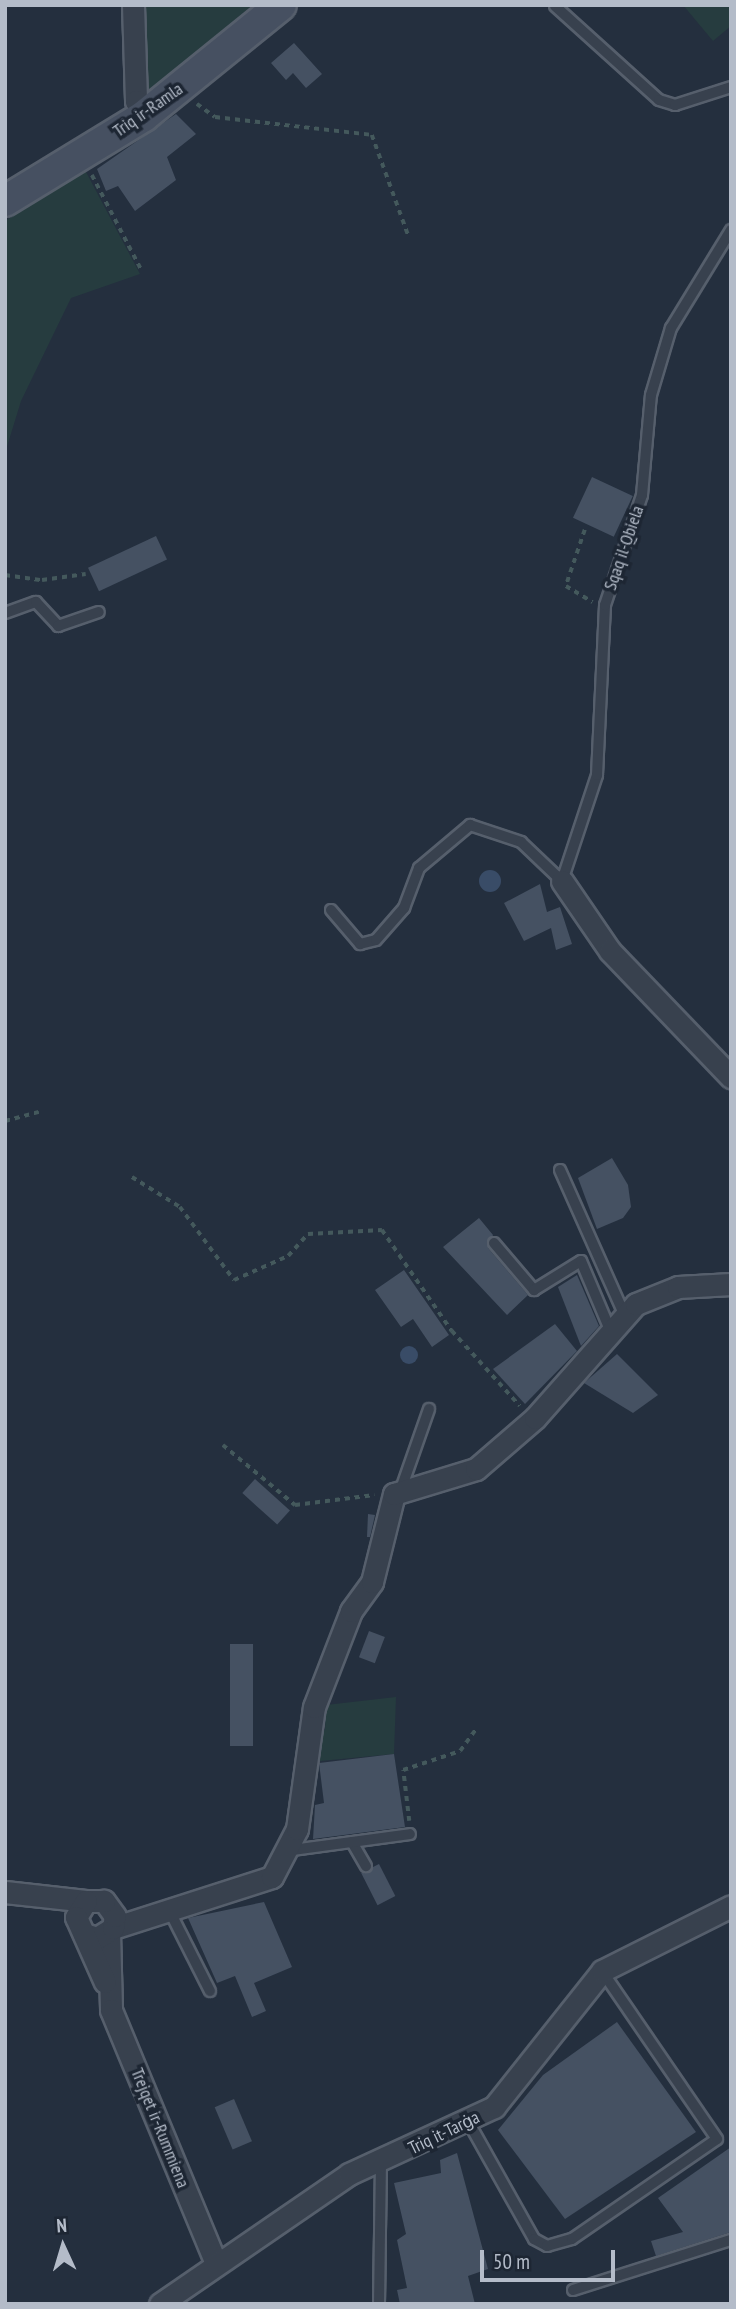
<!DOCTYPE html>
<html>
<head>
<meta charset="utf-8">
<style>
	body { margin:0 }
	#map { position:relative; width:736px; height:2309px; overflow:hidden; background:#242f3e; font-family:"PT Sans Narrow",sans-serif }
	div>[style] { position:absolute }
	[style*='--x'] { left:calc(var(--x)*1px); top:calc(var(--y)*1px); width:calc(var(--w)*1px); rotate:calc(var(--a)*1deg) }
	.green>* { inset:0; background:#263c3f }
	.water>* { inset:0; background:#394c67 }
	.round { border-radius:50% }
	.building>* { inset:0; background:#455162; transform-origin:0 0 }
	.path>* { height:3.5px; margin-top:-1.75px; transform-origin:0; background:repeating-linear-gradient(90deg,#44595c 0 5px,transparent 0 10px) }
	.roads { filter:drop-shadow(2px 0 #565f6c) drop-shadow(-2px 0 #565f6c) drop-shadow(0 2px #565f6c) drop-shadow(0 -2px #565f6c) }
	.service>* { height:10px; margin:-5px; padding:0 5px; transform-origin:5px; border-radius:5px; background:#38414e }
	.minor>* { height:21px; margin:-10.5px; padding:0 10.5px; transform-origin:10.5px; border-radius:10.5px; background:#38414e }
	.secondary>* { height:30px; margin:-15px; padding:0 15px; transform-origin:15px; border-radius:15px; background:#465061 }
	span { translate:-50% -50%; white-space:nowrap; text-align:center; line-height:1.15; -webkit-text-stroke:7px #1d2633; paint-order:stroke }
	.street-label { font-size:18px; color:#b4bcc9 }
	.frame { position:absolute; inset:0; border:7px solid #b4bcc9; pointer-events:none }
	.north { position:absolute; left:28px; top:2211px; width:70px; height:70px; -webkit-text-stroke:5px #1d2633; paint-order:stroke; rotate:356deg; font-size:19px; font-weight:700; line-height:28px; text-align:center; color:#b4bcc9 }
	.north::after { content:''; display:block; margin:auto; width:24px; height:32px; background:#b4bcc9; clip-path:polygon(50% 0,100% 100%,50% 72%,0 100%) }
	.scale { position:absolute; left:480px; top:2250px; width:135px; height:32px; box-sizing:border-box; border:4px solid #b4bcc9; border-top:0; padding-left:9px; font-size:21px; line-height:24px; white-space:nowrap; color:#b4bcc9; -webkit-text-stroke:5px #1d2633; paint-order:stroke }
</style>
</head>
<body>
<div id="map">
	<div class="green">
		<i style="clip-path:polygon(137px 5px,253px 5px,138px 100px)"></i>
		<i style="clip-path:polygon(683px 5px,731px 5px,731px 26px,713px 41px)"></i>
		<i style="clip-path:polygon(85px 170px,140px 274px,71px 298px,21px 401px,5px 453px,5px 221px)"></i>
		<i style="clip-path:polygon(396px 1697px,394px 1754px,310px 1762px,316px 1735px,325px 1730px,326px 1705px)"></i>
	</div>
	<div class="water">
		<i class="round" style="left:479px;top:870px;width:22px;height:22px"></i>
		<i class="round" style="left:400px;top:1346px;width:18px;height:18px"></i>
	</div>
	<div class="building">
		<i style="clip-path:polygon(294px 43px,322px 74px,306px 88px,293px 73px,286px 80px,271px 63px)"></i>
		<i style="clip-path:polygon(176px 114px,196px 134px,167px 157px,176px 180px,135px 211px,118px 186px,106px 191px,97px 169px)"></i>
		<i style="left:592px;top:477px;width:45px;height:45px;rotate:25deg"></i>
		<i style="left:156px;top:536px;width:26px;height:75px;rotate:65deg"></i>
		<i style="clip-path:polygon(540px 884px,547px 912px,560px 907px,572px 944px,556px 950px,551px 928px,524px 941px,504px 903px)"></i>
		<i style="clip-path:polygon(612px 1158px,628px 1185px,631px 1207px,623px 1218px,597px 1229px,578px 1178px)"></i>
		<i style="clip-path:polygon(479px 1218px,493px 1235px,488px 1248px,528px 1295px,507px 1315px,443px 1247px)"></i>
		<i style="clip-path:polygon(404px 1270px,449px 1335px,432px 1347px,413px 1319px,401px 1327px,375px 1290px)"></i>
		<i style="clip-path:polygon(577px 1275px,599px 1326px,581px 1346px,558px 1287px)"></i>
		<i style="clip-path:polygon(555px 1324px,577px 1351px,525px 1404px,493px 1369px)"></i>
		<i style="clip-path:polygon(617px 1354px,658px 1395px,633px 1413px,584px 1383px)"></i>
		<i style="left:255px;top:1479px;width:47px;height:19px;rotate:42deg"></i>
		<i style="clip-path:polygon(368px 1514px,375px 1515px,370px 1537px,367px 1537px)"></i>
		<i style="left:369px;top:1631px;width:17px;height:28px;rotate:21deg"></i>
		<i style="left:230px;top:1644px;width:23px;height:102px"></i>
		<i style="clip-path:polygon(394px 1754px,405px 1827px,313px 1839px,315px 1805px,324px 1803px,319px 1763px)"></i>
		<i style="left:379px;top:1864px;width:36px;height:20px;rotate:63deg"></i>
		<i style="clip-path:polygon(264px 1902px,292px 1967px,254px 1983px,266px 2011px,252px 2017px,235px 1976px,217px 1983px,188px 1918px)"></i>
		<i style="clip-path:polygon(617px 2022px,696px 2132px,565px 2219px,498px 2130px,543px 2075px)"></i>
		<i style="left:234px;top:2099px;width:46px;height:21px;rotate:67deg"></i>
		<i style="clip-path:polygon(731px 2147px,731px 2232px,656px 2256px,651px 2241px,683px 2232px,658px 2198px)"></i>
		<i style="clip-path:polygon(457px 2153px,488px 2269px,468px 2276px,475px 2304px,400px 2304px,397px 2290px,407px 2288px,397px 2240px,406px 2234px,394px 2183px,441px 2173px,440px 2160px)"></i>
	</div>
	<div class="path">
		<i style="--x:197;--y:104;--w:22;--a:36"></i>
		<i style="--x:215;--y:117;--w:158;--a:6.5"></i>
		<i style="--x:372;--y:135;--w:109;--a:70.1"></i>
		<i style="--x:92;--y:175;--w:108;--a:62.5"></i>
		<i style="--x:585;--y:530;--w:59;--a:108.7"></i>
		<i style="--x:566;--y:586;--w:31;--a:31"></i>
		<i style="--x:5;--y:575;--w:37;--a:8"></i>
		<i style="--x:42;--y:580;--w:44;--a:-7.8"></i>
		<i style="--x:5;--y:1121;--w:35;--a:-15"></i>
		<i style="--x:132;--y:1177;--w:57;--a:32"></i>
		<i style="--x:180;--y:1207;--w:91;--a:53.5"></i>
		<i style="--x:234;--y:1280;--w:59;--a:-24"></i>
		<i style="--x:288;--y:1256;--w:30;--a:-48"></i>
		<i style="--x:308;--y:1234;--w:74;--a:-3.1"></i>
		<i style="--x:382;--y:1230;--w:123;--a:55.3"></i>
		<i style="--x:452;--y:1331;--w:101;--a:47.8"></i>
		<i style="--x:223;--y:1445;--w:94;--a:39.8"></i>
		<i style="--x:295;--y:1505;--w:80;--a:-7.2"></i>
		<i style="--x:409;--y:1821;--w:51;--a:-96.7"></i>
		<i style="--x:403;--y:1770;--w:60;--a:-18.4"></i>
		<i style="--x:460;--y:1751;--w:26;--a:-54"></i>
	</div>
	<div class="roads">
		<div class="service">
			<i style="--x:555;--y:6;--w:140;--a:42.1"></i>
			<i style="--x:659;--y:100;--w:17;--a:17"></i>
			<i style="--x:675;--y:105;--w:59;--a:-17.8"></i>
			<i style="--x:5;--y:613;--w:33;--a:-20"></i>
			<i style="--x:36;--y:602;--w:33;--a:47"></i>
			<i style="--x:58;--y:626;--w:43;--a:-18.9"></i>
			<i style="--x:562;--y:881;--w:112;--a:-71.7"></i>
			<i style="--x:597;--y:775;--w:170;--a:-87.3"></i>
			<i style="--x:605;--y:605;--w:116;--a:-71.4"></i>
			<i style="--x:642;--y:495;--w:100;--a:-84.9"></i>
			<i style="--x:651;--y:395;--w:70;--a:-73.4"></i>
			<i style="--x:671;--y:328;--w:115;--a:-58.5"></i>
			<i style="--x:331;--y:910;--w:45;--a:49.5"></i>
			<i style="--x:360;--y:944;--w:16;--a:-14"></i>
			<i style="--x:376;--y:940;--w:43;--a:-48.8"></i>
			<i style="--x:404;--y:908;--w:43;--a:-69.4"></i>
			<i style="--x:419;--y:868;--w:67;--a:-40.1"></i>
			<i style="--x:470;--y:825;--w:54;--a:18.4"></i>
			<i style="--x:521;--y:842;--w:57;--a:43.6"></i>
			<i style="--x:560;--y:1170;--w:160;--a:66"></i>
			<i style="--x:494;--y:1243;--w:62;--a:49.6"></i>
			<i style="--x:534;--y:1290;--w:55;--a:-31.7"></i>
			<i style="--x:581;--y:1261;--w:77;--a:67.1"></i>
			<i style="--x:400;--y:1492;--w:88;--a:-70.7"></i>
			<i style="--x:352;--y:1842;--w:28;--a:60"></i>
			<i style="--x:285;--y:1851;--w:126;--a:-7.7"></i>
			<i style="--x:168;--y:1908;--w:93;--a:63.2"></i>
			<i style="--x:469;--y:2123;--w:133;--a:60.7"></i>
			<i style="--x:534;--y:2239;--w:15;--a:28"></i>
			<i style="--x:547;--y:2246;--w:26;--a:-16"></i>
			<i style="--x:572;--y:2239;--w:176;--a:-34.6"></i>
			<i style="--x:717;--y:2139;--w:204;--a:-124.4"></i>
			<i style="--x:573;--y:2290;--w:166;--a:-17.6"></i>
			<i style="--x:379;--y:2304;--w:141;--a:-89.2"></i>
		</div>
		<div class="minor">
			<i style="--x:133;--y:5;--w:96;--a:88.2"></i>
			<i style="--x:136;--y:101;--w:17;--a:62"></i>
			<i style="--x:562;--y:881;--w:85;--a:55.6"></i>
			<i style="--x:610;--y:951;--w:175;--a:46.2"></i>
			<i style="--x:5;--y:1892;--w:81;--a:6.3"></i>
			<i style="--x:113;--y:1928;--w:167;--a:-17.8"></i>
			<i style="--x:272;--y:1877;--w:54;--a:-62.5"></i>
			<i style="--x:297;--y:1829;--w:123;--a:-82.1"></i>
			<i style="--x:314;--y:1707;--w:103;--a:-68.9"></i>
			<i style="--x:351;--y:1611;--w:36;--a:-54"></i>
			<i style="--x:372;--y:1582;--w:91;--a:-76"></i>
			<i style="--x:394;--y:1494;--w:86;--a:-17"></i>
			<i style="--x:476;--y:1469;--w:78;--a:-40.8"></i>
			<i style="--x:535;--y:1418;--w:152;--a:-48.5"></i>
			<i style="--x:636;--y:1304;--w:45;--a:-22"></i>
			<i style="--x:678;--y:1287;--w:53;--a:-3.2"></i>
			<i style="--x:109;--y:1932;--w:78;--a:88.5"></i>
			<i style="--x:111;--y:2010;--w:275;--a:67.5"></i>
			<i style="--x:84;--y:1934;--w:14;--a:17"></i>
			<i style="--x:97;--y:1938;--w:19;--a:-32"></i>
			<i style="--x:113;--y:1928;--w:12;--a:-81"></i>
			<i style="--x:115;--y:1916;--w:19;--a:-126"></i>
			<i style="--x:104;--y:1901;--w:18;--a:180"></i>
			<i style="--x:86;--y:1901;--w:19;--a:122"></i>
			<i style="--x:76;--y:1917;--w:71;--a:66"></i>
			<i style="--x:160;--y:2304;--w:229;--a:-34.5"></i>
			<i style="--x:349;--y:2174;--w:160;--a:-24.8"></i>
			<i style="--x:494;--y:2107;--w:174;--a:-51.5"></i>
			<i style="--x:602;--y:1971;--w:144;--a:-26.7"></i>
		</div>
		<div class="secondary">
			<i style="--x:5;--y:201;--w:163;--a:-31.4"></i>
			<i style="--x:144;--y:116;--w:176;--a:-39"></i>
		</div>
	</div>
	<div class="street-label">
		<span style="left:148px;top:110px;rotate:-35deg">Triq ir-Ramla</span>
		<span style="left:624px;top:548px;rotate:-71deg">Sqaq il-Qbiela</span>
		<span style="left:160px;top:2128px;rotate:68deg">Trejqet ir-Rummiena</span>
		<span style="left:444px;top:2133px;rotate:-26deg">Triq it-Tarġa</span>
	</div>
	<div class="frame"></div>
	<div class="north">N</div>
	<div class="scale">50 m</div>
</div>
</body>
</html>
